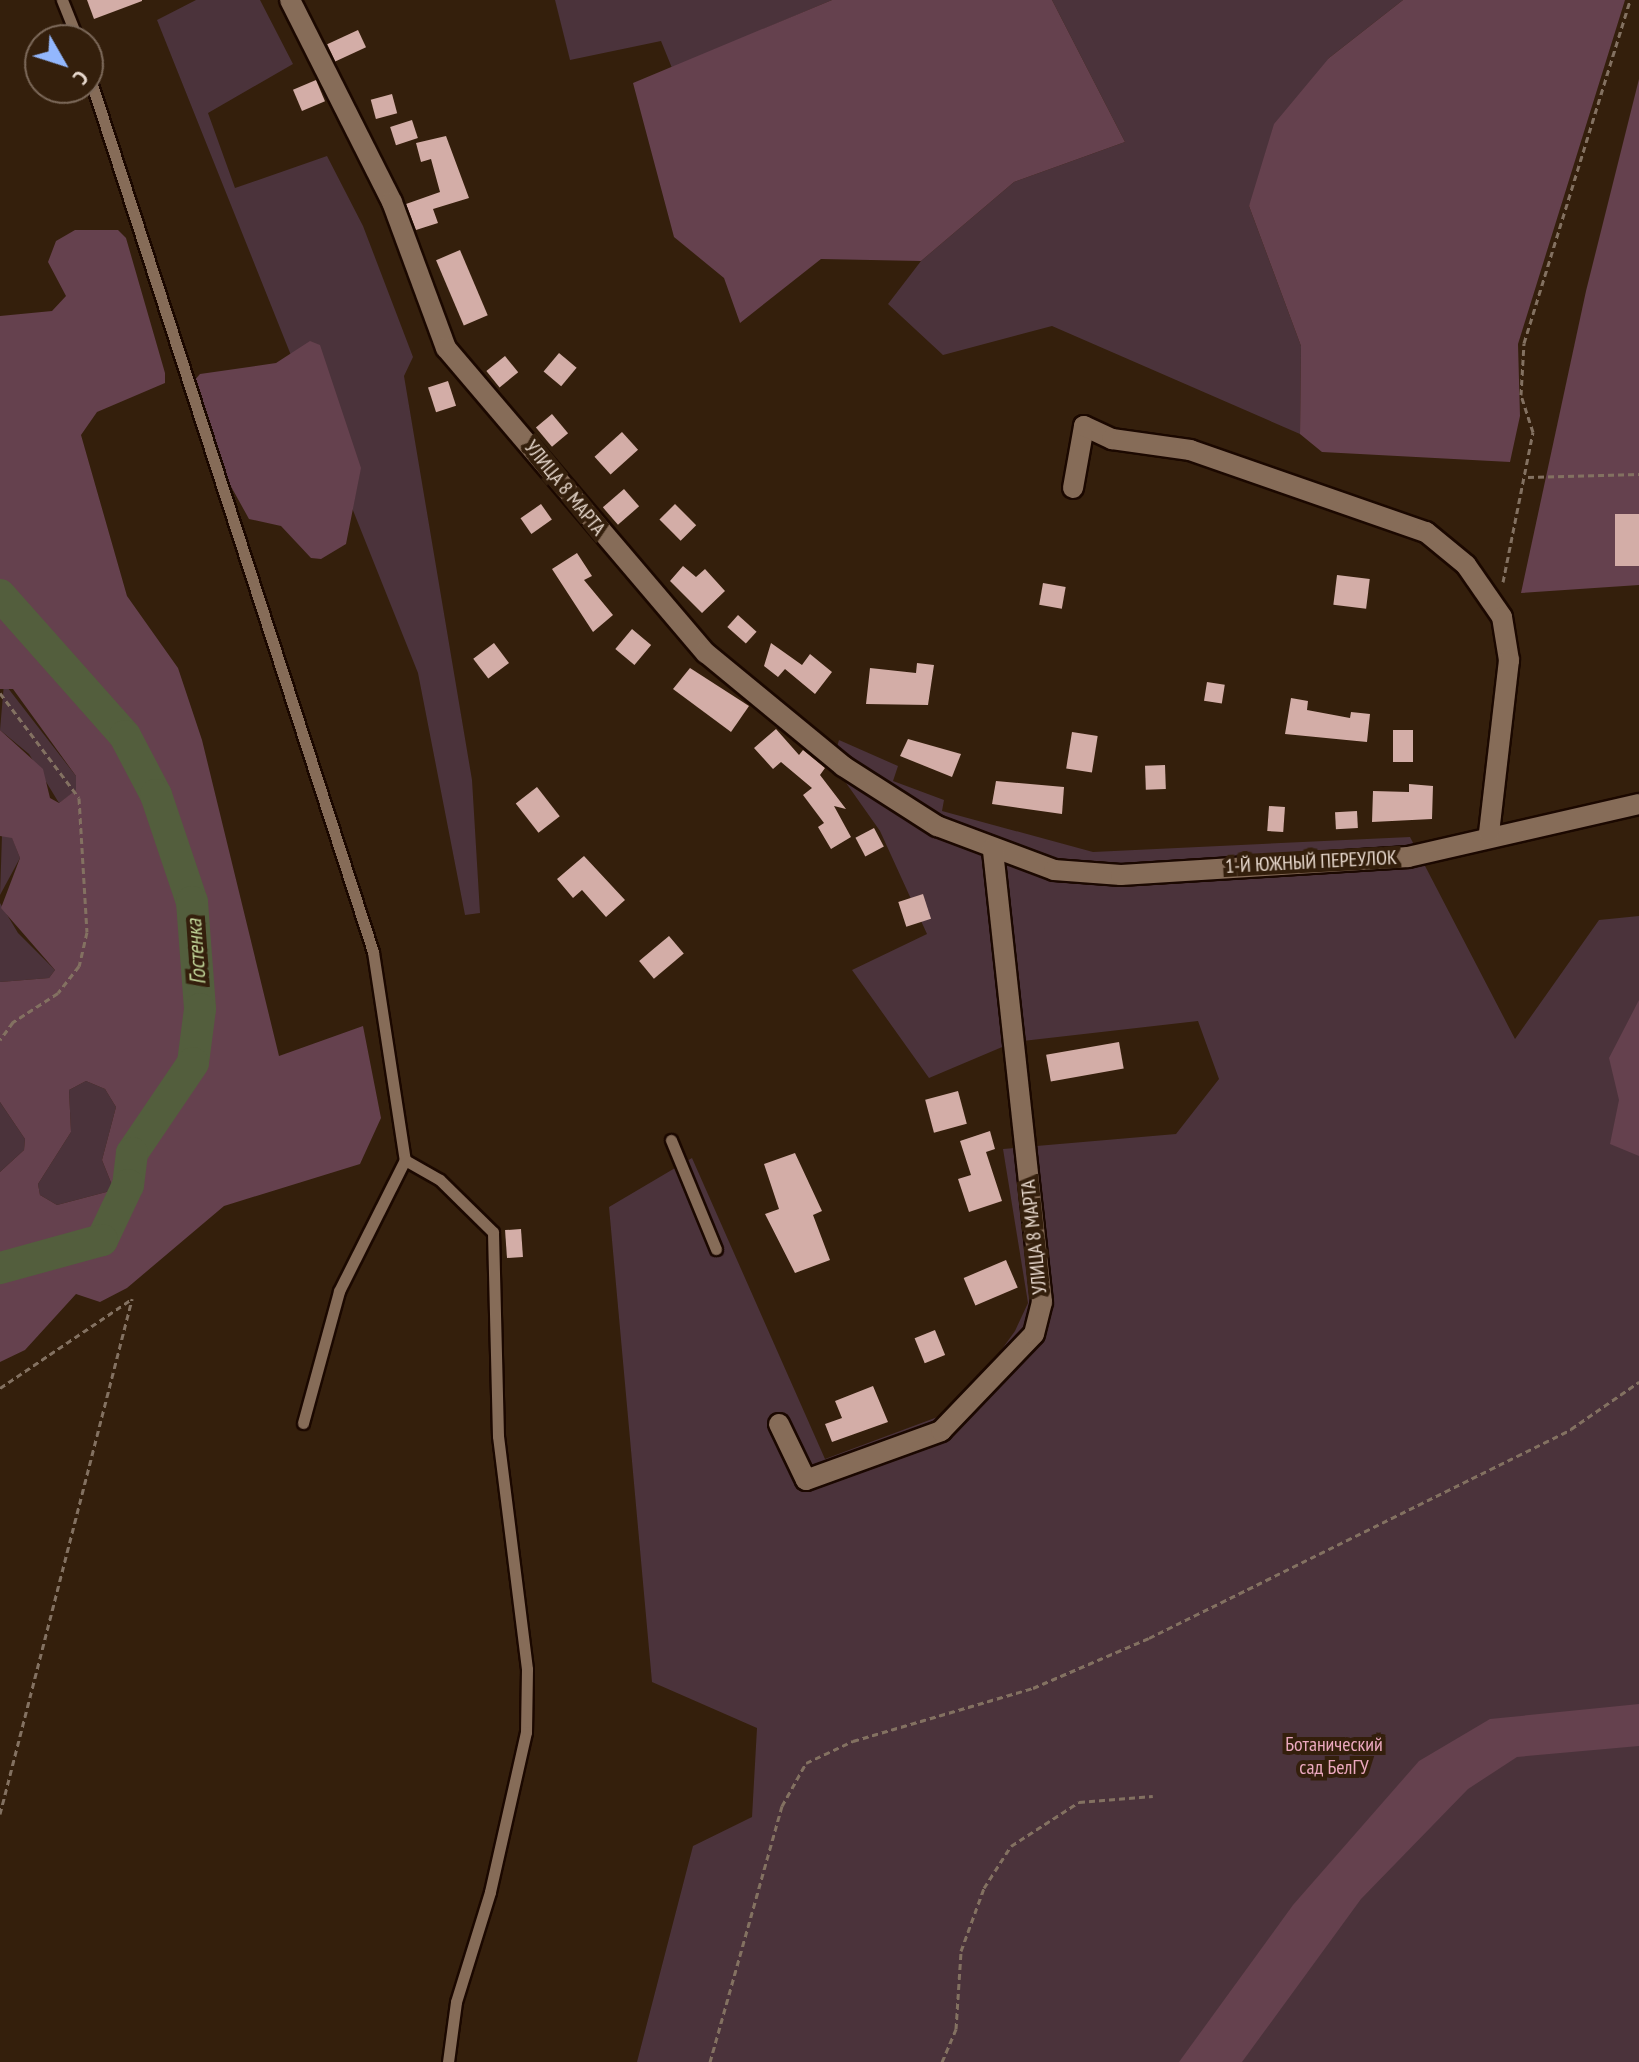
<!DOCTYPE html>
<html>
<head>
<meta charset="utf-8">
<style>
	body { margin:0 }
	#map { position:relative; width:1639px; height:2062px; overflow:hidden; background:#341f0c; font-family:"PT Sans Narrow",sans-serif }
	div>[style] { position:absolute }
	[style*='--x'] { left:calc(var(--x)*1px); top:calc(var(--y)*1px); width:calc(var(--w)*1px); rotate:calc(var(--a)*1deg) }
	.green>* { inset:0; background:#4b333b }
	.forest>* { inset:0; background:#65414e }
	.river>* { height:32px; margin:-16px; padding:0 16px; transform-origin:16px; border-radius:16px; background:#535e3d }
	.building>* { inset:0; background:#d3ada7; transform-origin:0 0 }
	.path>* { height:3px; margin-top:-1.5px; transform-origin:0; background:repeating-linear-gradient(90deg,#837161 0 6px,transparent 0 10px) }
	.roads { filter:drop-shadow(2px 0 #1b0800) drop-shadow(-2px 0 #1b0800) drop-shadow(0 2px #1b0800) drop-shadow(0 -2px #1b0800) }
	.service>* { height:11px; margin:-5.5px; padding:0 5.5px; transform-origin:5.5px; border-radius:5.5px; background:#866c58 }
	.minor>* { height:20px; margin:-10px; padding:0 10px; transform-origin:10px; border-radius:10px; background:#866c58 }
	span { translate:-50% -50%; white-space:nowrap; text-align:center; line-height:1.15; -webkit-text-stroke:8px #341f0c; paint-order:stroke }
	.street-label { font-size:20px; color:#e8d9ce }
	.park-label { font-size:20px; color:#eba8be }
	.water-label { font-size:22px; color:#c0d498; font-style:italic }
	.north { position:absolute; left:24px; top:24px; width:80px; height:80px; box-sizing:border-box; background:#341f0c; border:2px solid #7c695a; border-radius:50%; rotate:129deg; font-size:22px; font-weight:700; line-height:32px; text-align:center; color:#e8d9ce }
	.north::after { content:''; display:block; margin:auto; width:28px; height:36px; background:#93b7fd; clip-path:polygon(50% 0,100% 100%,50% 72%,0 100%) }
</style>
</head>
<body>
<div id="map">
	<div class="green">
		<i style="clip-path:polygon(196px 0,260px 0,293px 64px,208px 113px,235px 188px,327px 156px,363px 226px,413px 357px,404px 376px,472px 780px,480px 913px,465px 915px,418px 673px,157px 20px)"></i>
		<i style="clip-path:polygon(555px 0,832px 0,672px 68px,661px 41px,570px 60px)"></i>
		<i style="clip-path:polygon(1052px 0,1403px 0,1329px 58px,1249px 206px,1301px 346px,1300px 434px,1052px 326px,943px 355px,888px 304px,921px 261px,1014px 182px,1125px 142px)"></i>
		<i style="clip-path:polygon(4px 683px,76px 776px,76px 791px,59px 803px,29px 754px,0 730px)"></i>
		<i style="clip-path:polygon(839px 740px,898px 766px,893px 781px,944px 800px,942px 811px,1093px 852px,1410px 837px,1515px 1039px,1599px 920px,1639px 916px,1639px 2062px,637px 2062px,693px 1846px,752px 1817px,757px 1728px,652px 1682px,609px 1207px,692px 1158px,825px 1459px,959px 1409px,1015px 1331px,1028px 1303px,1003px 1149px,1176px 1134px,1219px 1079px,1198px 1021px,1014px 1042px,929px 1078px,852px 970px,927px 934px,880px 831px,832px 763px)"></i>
		<i style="clip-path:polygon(2px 835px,12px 837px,20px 858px,0 895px)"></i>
		<i style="clip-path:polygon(0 903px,18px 933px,55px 970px,49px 978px,0 982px)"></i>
		<i style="clip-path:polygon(86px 1081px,105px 1089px,116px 1107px,102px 1160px,114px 1190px,57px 1205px,40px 1195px,38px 1184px,71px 1132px,69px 1090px)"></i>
		<i style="clip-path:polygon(0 1102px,25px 1139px,24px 1150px,0 1172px)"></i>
	</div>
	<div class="forest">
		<i style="clip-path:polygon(832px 0,1052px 0,1125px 142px,1014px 182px,921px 261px,821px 259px,740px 323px,724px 278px,674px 237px,633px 83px)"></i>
		<i style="clip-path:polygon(1403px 0,1625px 0,1518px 344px,1520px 416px,1510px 462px,1322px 452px,1300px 434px,1301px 346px,1249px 206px,1274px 124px,1329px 58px)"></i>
		<i style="clip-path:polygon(1639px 79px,1639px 585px,1521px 593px,1586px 291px)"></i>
		<i style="clip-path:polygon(evenodd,75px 230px,118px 230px,126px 238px,165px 373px,165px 383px,97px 412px,81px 435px,127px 596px,178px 668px,202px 740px,279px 1056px,363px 1026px,381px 1118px,360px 1164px,224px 1206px,127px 1288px,100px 1302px,76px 1294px,25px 1350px,0 1362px,0 1172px,24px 1150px,25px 1139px,0 1102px,0 982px,49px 978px,55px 970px,1px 908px,20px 858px,12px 838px,0 836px,0 730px,43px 769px,50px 798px,59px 803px,76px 790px,76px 776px,13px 689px,0 689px,0 316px,52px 311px,66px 296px,48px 262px,56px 241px,75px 230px,86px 1081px,105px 1089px,116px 1107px,102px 1160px,114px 1190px,57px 1205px,40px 1195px,38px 1184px,71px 1132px,69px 1090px,86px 1081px)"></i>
		<i style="clip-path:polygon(310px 341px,320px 345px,361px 468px,346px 544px,321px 559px,311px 558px,281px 526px,249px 519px,218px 463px,193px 382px,200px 374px,276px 363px)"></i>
		<i style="clip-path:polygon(1639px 1000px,1639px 1156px,1610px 1144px,1619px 1100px,1609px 1058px)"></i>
		<i style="clip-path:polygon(1639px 1704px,1639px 1746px,1517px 1757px,1468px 1789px,1361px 1899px,1242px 2062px,1179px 2062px,1293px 1905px,1419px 1761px,1490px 1719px)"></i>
	</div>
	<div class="river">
		<i style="--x:0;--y:595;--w:188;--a:48.4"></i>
		<i style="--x:125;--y:736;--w:67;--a:62.3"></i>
		<i style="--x:156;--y:795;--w:113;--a:71.4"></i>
		<i style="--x:192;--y:902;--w:107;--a:85.7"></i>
		<i style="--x:200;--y:1009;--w:54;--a:97.4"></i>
		<i style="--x:193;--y:1063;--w:109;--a:124.1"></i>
		<i style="--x:132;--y:1153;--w:32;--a:97"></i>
		<i style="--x:128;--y:1185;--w:61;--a:115.3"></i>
		<i style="--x:102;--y:1240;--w:106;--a:164.6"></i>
	</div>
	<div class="building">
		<i style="clip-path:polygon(87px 0,142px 0,142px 1px,94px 19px)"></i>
		<i style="left:358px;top:30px;width:19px;height:34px;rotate:65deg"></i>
		<i style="left:316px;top:80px;width:23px;height:25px;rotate:67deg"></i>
		<i style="left:392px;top:94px;width:20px;height:22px;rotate:75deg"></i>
		<i style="left:412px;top:120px;width:19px;height:23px;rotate:72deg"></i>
		<i style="clip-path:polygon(446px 136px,469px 198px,433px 209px,438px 223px,416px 230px,406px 204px,440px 192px,431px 159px,421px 162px,416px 143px)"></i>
		<i style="left:460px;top:250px;width:71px;height:26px;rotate:67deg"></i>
		<i style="left:559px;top:353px;width:23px;height:24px;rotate:40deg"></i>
		<i style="left:505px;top:356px;width:21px;height:24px;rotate:51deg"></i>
		<i style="left:448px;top:381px;width:26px;height:21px;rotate:72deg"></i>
		<i style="left:552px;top:414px;width:25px;height:21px;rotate:50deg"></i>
		<i style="left:622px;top:432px;width:24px;height:37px;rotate:48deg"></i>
		<i style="left:624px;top:489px;width:23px;height:28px;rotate:49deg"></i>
		<i style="left:541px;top:504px;width:19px;height:25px;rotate:55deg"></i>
		<i style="left:675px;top:504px;width:30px;height:22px;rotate:45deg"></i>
		<i style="left:1639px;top:514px;width:52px;height:24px;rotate:90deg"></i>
		<i style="clip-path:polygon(577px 553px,592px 576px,584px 580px,613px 615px,593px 632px,552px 569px)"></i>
		<i style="clip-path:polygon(683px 566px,696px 577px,705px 569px,725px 591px,702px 613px,670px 581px)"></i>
		<i style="left:1337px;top:575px;width:33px;height:30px;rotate:7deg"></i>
		<i style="left:1043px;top:583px;width:23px;height:22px;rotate:10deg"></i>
		<i style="left:738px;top:615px;width:25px;height:16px;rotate:42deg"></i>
		<i style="left:632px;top:629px;width:25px;height:26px;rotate:40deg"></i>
		<i style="left:494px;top:643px;width:25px;height:26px;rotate:53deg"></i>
		<i style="clip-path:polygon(771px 643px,802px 665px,810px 654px,832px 672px,815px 694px,785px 669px,778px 677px,764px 666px)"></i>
		<i style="clip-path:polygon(917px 663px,934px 665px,928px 705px,866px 704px,870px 668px,916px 673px)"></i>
		<i style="clip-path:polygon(690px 668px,749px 706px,731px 732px,673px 689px)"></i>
		<i style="left:1207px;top:682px;width:18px;height:19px;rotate:9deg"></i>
		<i style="clip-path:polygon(1291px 698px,1308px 701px,1307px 710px,1350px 718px,1351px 712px,1370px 714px,1367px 742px,1285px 734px)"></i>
		<i style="clip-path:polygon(776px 729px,799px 755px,803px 750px,825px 768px,820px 775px,846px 809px,834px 806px,851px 837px,831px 849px,818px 827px,824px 823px,803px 795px,812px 788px,781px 762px,773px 769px,754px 748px)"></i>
		<i style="left:1393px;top:730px;width:20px;height:32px"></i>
		<i style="left:1072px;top:732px;width:26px;height:37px;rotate:9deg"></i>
		<i style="clip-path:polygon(908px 739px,961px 754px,952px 777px,900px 756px)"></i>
		<i style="left:1165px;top:765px;width:24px;height:20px;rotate:88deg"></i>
		<i style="clip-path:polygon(996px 781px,1064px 787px,1062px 814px,992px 804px)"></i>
		<i style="clip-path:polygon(1409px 784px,1433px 786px,1432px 819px,1372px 822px,1373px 791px,1409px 792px)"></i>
		<i style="left:537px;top:787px;width:37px;height:27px;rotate:52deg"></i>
		<i style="left:1269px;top:806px;width:16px;height:25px;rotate:4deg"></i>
		<i style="left:1357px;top:811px;width:17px;height:22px;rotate:87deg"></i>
		<i style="left:874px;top:828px;width:21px;height:21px;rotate:62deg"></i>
		<i style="clip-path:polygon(584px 856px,625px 900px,606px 917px,582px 890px,573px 898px,557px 879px)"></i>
		<i style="left:923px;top:894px;width:26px;height:26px;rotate:72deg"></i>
		<i style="left:669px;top:936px;width:23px;height:39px;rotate:50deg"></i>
		<i style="left:1119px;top:1042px;width:27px;height:74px;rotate:80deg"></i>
		<i style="left:958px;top:1091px;width:34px;height:34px;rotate:75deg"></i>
		<i style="clip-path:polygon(990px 1131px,995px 1149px,986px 1152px,1002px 1201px,969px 1212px,958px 1179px,971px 1175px,960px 1141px)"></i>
		<i style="clip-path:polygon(795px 1153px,822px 1211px,813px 1215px,830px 1260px,795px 1273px,765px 1214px,779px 1209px,764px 1164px)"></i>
		<i style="left:521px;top:1229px;width:28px;height:16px;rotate:86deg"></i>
		<i style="left:1006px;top:1260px;width:30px;height:46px;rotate:67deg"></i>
		<i style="left:935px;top:1330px;width:27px;height:22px;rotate:68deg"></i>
		<i style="clip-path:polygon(873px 1386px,888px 1422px,832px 1442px,825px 1424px,842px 1418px,835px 1401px)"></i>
	</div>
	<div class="path">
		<i style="--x:1528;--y:477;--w:111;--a:-1.5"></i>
		<i style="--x:1503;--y:582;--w:153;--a:-78.7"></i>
		<i style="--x:1533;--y:432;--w:39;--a:-108"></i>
		<i style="--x:1521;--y:395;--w:52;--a:-86.7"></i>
		<i style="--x:1524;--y:343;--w:359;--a:-72.8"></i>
		<i style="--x:0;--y:693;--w:131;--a:53"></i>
		<i style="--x:79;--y:798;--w:134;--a:86.6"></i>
		<i style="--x:87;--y:932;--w:35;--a:103"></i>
		<i style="--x:79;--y:966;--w:34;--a:128"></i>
		<i style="--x:58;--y:993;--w:54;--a:147.2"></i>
		<i style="--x:13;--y:1022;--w:22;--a:126"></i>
		<i style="--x:0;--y:1388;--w:159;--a:-34"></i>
		<i style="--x:0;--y:1814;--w:532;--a:-75.62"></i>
		<i style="--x:710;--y:2062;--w:266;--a:-74.3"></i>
		<i style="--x:782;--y:1806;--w:49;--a:-60.8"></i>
		<i style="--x:806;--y:1763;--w:52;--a:-25.1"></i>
		<i style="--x:853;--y:1741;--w:188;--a:-16.4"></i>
		<i style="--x:1033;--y:1688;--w:126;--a:-23.3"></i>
		<i style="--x:1149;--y:1638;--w:471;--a:-26.3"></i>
		<i style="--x:1571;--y:1429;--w:83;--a:-34.7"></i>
		<i style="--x:942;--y:2062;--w:36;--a:-67"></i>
		<i style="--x:956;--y:2029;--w:78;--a:-86.3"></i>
		<i style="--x:961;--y:1951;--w:67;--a:-69.9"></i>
		<i style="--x:984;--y:1888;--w:50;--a:-57.3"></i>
		<i style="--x:1011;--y:1846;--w:81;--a:-32.9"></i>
		<i style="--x:1079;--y:1802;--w:74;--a:-4.6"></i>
	</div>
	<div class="roads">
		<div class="service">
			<i style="--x:62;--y:0;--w:43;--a:68.2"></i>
			<i style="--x:88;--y:72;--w:925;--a:72.05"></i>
			<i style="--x:373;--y:952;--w:210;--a:81.3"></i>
			<i style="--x:405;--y:1160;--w:40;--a:29.7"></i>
			<i style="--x:440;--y:1180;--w:74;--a:44.5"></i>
			<i style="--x:493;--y:1232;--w:204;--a:88.6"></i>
			<i style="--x:498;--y:1436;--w:235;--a:82.9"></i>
			<i style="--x:527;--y:1669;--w:63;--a:90.9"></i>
			<i style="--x:526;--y:1732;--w:164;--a:102.7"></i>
			<i style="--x:490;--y:1892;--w:115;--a:107.2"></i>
			<i style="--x:456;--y:2002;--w:61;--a:97.6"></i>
			<i style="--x:671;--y:1140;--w:118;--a:67.6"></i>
			<i style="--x:303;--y:1423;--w:137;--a:-74.7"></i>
			<i style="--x:339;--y:1291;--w:147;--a:-63.3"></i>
		</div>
		<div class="minor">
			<i style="--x:290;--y:0;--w:226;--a:63.2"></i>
			<i style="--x:392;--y:202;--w:156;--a:69.7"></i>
			<i style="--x:446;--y:348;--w:401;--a:49.6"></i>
			<i style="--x:706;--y:653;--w:178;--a:39.5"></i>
			<i style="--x:843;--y:766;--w:112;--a:32.6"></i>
			<i style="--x:937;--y:826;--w:125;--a:20.6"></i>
			<i style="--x:1054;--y:870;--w:67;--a:4.3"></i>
			<i style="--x:1121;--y:875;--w:288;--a:-3.6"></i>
			<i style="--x:1408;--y:857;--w:237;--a:-12.9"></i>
			<i style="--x:1073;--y:488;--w:63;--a:-79.9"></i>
			<i style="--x:1084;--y:426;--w:31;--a:25"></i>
			<i style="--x:1112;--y:439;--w:79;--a:8"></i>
			<i style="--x:1190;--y:450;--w:250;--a:19.2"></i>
			<i style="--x:1426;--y:532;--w:52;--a:39.5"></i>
			<i style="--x:1466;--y:565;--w:63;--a:55.3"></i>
			<i style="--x:1502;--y:617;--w:44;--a:80.8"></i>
			<i style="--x:1509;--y:660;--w:174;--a:96.6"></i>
			<i style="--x:779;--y:1424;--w:62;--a:64.3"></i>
			<i style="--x:806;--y:1480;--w:144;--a:-19.9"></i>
			<i style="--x:941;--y:1431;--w:134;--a:-46.2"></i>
			<i style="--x:1034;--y:1334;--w:33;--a:-76"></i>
			<i style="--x:1042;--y:1302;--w:456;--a:-96.2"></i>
		</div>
	</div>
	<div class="street-label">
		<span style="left:565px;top:488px;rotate:51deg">УЛИЦА 8 МАРТА</span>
		<span style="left:1311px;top:862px;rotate:-3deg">1-Й ЮЖНЫЙ ПЕРЕУЛОК</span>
		<span style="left:1034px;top:1237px;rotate:-96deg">УЛИЦА 8 МАРТА</span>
	</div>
	<div class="park-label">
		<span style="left:1334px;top:1756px">Ботанический<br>сад БелГУ</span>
	</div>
	<div class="water-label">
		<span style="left:196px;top:952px;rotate:-94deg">Гостенка</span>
	</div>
	<div class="north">С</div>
</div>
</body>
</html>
